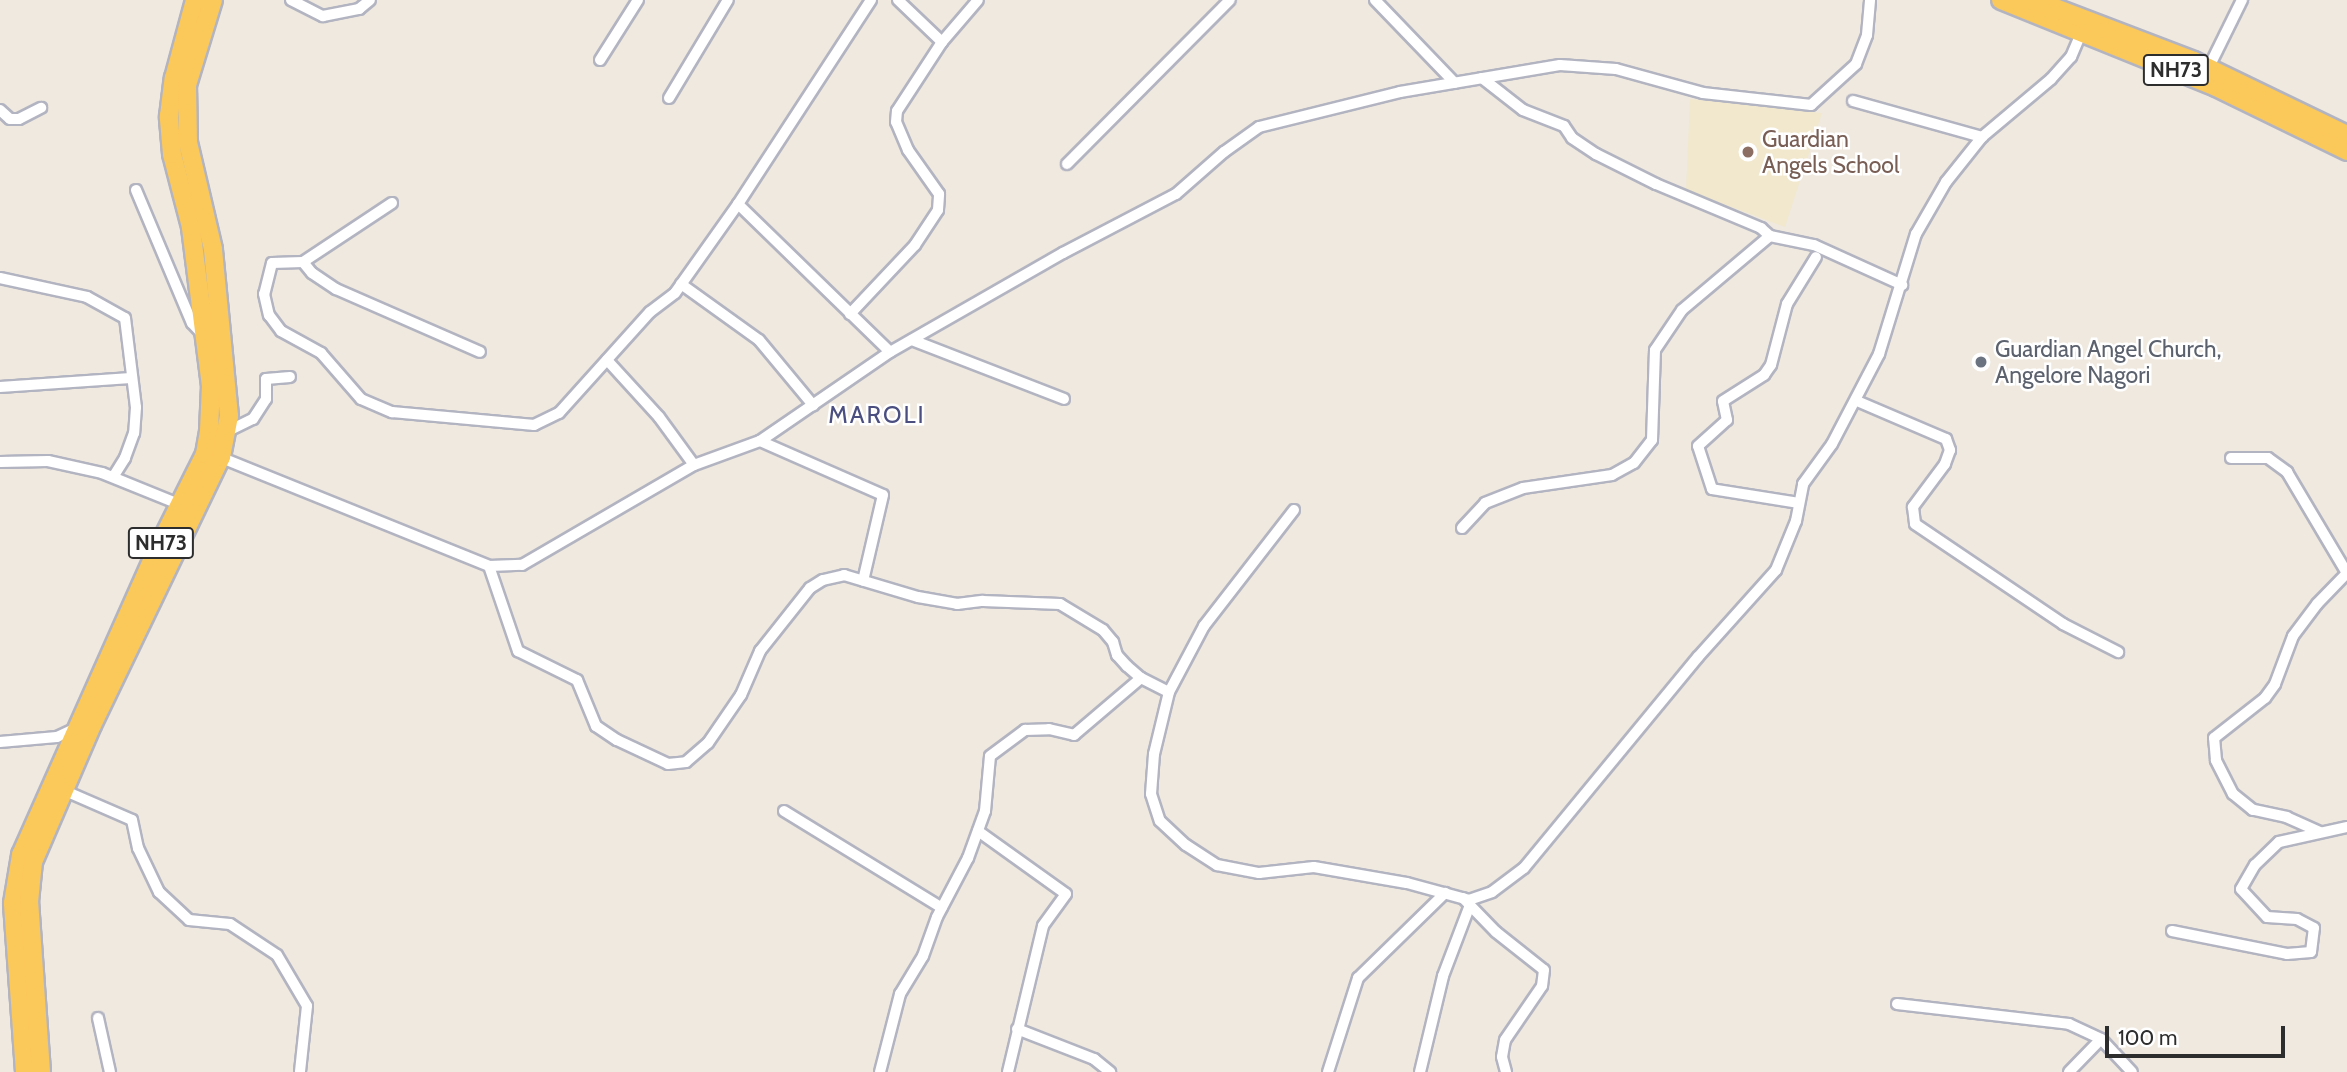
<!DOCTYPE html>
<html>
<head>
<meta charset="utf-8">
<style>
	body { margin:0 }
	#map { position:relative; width:2347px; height:1072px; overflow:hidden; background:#efe9df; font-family:Cabin,sans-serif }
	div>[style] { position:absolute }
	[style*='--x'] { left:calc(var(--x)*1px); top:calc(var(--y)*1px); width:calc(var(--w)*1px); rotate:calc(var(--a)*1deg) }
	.education>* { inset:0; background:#f1e8ce }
	.roads { filter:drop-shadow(2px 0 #b3b4c1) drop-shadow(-2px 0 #b3b4c1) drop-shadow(0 2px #b3b4c1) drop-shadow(0 -2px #b3b4c1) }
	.minor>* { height:10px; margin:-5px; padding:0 5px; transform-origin:5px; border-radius:5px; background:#fff }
	.trunk>* { height:18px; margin:-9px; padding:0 9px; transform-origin:9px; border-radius:9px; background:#fbc85a }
	.dots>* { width:19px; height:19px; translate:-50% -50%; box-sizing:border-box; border:4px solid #fff; border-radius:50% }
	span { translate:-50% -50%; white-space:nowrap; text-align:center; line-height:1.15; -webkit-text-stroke:5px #fff; paint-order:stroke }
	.shield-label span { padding:2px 5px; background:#fff; border:2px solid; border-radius:5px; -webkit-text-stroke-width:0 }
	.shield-label { font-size:21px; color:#2d2d2d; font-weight:700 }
	.education-label { font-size:23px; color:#785e54 }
	.left { translate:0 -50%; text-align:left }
	.worship-label { font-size:23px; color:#5b616d }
	.neighbourhood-label { font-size:24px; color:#4a4f80; letter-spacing:2px }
	.scale { position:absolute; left:2105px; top:1026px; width:180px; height:32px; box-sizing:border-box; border:4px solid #2d2d2d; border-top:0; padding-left:9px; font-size:21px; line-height:24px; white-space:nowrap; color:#2d2d2d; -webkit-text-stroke:5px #fff; paint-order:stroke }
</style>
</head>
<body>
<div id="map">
	<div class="education">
		<i style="clip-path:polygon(1690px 99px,1822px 113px,1785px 227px,1686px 190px)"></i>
	</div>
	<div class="roads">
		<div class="minor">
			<i style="--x:291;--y:0;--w:36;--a:27"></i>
			<i style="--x:323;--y:16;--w:37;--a:-11"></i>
			<i style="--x:359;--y:9;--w:14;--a:-39"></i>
			<i style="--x:871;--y:0;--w:244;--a:123.1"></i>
			<i style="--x:738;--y:204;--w:212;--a:44.2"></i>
			<i style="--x:898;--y:0;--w:61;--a:43.7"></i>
			<i style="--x:942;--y:42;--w:55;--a:-49.4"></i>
			<i style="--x:1375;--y:0;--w:115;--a:46.1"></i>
			<i style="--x:600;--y:60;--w:71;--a:-57.7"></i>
			<i style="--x:2209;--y:67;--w:75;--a:-63.8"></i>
			<i style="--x:1482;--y:78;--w:52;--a:38"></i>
			<i style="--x:1523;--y:110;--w:44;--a:21.3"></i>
			<i style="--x:1564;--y:126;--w:14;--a:56"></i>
			<i style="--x:1572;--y:138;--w:29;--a:34"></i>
			<i style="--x:1596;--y:154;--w:67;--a:26.6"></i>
			<i style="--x:1656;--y:184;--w:114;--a:22.7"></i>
			<i style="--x:1761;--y:228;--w:12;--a:42"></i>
			<i style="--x:669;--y:98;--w:114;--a:-59"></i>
			<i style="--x:1853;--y:101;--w:134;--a:15.6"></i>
			<i style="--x:0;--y:110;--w:13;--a:42"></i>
			<i style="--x:10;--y:119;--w:9;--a:0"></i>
			<i style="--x:19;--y:119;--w:25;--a:-27"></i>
			<i style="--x:1067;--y:164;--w:231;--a:-45.2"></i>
			<i style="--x:136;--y:190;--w:144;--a:67.2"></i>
			<i style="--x:192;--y:323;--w:18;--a:47"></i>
			<i style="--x:392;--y:203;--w:107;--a:146.5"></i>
			<i style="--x:303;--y:262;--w:31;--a:178"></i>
			<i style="--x:272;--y:263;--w:32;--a:104"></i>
			<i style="--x:264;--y:294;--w:22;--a:77"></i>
			<i style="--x:269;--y:315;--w:20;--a:53"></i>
			<i style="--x:281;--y:331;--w:46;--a:28.8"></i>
			<i style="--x:321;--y:353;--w:61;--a:49"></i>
			<i style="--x:361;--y:399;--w:34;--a:23"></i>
			<i style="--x:392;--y:412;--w:143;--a:5.2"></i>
			<i style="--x:534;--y:425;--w:28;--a:-26"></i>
			<i style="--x:559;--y:413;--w:136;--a:-48"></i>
			<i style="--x:650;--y:312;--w:31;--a:-37"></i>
			<i style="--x:675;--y:293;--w:109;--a:-54.7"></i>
			<i style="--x:303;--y:262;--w:14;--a:51"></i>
			<i style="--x:312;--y:273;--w:29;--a:34"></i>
			<i style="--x:336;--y:289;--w:157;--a:23.6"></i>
			<i style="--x:0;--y:278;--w:89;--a:12.3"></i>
			<i style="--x:87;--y:297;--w:43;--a:28.9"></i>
			<i style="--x:125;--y:318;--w:90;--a:83"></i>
			<i style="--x:136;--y:407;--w:26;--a:94"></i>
			<i style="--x:134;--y:433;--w:27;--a:110"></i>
			<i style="--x:125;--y:458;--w:22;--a:122"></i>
			<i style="--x:681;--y:284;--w:96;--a:35.7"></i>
			<i style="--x:759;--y:340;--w:85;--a:50.3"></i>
			<i style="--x:850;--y:314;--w:95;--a:-46.7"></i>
			<i style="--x:915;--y:245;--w:42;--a:-56.7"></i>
			<i style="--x:938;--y:210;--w:16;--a:-86"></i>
			<i style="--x:939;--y:194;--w:54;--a:-125.2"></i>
			<i style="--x:908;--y:150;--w:30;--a:-113"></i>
			<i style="--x:896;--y:122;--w:11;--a:-85"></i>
			<i style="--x:897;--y:111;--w:82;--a:-56.9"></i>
			<i style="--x:912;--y:340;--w:163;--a:21.2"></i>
			<i style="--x:607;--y:360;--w:77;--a:47.6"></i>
			<i style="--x:659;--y:417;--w:59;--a:53.9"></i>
			<i style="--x:0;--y:387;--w:131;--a:-3.9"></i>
			<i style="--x:1857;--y:401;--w:97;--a:23.1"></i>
			<i style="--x:1946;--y:439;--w:12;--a:70"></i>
			<i style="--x:1950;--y:450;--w:15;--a:110"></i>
			<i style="--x:1945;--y:464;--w:54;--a:126.7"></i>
			<i style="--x:1913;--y:507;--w:17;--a:83"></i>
			<i style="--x:1915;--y:524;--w:179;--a:34"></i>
			<i style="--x:2063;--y:624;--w:62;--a:27"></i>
			<i style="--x:226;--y:432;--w:30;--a:-26"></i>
			<i style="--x:253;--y:419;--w:24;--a:-57"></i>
			<i style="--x:266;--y:399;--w:20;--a:-90"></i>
			<i style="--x:266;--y:379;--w:24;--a:-5"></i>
			<i style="--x:760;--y:441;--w:134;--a:23.7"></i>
			<i style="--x:883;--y:495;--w:88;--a:103.1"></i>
			<i style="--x:217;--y:456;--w:293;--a:22"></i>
			<i style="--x:489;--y:566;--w:33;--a:-2"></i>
			<i style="--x:522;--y:565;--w:199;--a:-30.2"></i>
			<i style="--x:694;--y:465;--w:70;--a:-20"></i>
			<i style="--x:760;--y:441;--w:158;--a:-34.4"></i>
			<i style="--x:890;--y:352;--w:199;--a:-29.8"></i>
			<i style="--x:1063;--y:253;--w:127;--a:-27.6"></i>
			<i style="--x:1176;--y:194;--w:64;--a:-41.2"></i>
			<i style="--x:1224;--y:152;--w:43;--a:-35.5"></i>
			<i style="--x:1259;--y:127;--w:145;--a:-13.9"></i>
			<i style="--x:1400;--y:92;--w:162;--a:-9.6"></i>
			<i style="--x:1560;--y:65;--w:56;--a:4.1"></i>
			<i style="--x:1616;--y:69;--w:90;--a:15.4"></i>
			<i style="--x:1703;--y:93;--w:109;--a:6.3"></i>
			<i style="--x:1811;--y:105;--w:61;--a:-42.3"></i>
			<i style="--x:1856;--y:64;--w:31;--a:-69"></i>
			<i style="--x:1867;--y:35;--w:35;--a:-85"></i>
			<i style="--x:2231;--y:458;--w:37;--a:0"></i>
			<i style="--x:2268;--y:458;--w:24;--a:36"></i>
			<i style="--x:2287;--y:472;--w:117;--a:59.3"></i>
			<i style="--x:0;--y:462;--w:48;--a:-1.2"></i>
			<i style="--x:48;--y:461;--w:55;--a:12.5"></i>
			<i style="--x:102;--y:473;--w:85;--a:22.1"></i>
			<i style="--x:1799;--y:503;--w:88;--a:-170.9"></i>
			<i style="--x:1712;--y:489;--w:45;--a:-108"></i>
			<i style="--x:1698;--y:446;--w:39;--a:-42"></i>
			<i style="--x:1727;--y:420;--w:19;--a:-102"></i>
			<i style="--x:1723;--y:401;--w:49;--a:-32.4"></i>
			<i style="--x:1764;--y:375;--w:12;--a:-55"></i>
			<i style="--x:1771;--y:365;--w:63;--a:-75.3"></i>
			<i style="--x:1787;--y:304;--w:55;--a:-58.3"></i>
			<i style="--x:1294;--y:510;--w:147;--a:127.8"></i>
			<i style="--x:1204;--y:626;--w:75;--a:117.9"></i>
			<i style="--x:1169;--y:692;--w:64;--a:103.6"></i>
			<i style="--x:1154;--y:754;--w:40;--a:94.3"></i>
			<i style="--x:1151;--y:794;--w:28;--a:72"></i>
			<i style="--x:1160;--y:821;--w:35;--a:43"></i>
			<i style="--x:1186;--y:845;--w:37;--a:33"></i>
			<i style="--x:1217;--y:865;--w:43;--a:10.8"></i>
			<i style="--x:1259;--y:873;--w:55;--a:-6.2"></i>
			<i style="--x:1314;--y:867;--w:94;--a:9.8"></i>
			<i style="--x:1407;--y:883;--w:64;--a:15.3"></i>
			<i style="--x:1469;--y:900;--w:24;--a:-19"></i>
			<i style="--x:1492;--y:892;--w:40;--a:-37"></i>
			<i style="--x:1524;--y:868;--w:273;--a:-50.5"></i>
			<i style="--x:1698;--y:657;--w:117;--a:-48.1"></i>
			<i style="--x:1776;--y:570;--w:53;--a:-67.8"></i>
			<i style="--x:1796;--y:521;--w:38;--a:-79"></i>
			<i style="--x:1803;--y:484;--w:49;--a:-54.1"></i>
			<i style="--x:1832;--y:444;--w:102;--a:-62.4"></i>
			<i style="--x:1879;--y:354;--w:126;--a:-72.9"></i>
			<i style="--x:1916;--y:234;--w:60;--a:-60"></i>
			<i style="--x:1946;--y:182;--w:58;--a:-51.3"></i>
			<i style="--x:1982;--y:137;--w:90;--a:-40"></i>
			<i style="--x:2051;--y:79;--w:30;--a:-48"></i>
			<i style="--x:2071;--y:57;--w:30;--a:-67"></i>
			<i style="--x:1462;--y:528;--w:34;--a:-47"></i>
			<i style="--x:1485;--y:503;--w:41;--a:-21.5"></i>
			<i style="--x:1523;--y:488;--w:90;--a:-8.3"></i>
			<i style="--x:1612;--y:475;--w:25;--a:-29"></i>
			<i style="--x:1634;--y:463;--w:29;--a:-52"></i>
			<i style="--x:1652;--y:440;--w:90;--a:-88.1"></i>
			<i style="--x:1655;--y:350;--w:48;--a:-56"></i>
			<i style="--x:1682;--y:310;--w:115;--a:-40.1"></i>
			<i style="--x:1770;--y:236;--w:45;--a:11.6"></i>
			<i style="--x:1814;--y:245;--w:97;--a:24.4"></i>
			<i style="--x:489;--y:566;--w:90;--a:71.2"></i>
			<i style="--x:518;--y:651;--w:66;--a:26.2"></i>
			<i style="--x:577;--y:680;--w:50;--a:67.6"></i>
			<i style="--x:596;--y:726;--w:25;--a:34"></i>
			<i style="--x:617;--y:740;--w:56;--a:25.2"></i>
			<i style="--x:668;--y:764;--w:18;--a:-6"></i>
			<i style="--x:686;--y:762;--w:29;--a:-41"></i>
			<i style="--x:708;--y:743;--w:58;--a:-55.5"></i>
			<i style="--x:741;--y:695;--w:48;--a:-66.6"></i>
			<i style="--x:760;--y:651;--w:80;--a:-51.6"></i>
			<i style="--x:810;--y:588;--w:15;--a:-32"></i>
			<i style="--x:823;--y:580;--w:22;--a:-13"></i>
			<i style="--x:844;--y:575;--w:77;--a:16.6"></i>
			<i style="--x:918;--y:597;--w:40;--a:10"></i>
			<i style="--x:957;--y:604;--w:26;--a:-7"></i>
			<i style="--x:983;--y:601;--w:77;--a:2.2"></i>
			<i style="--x:1060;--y:604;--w:50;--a:31.2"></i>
			<i style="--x:1103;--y:630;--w:16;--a:50"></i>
			<i style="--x:1113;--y:642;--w:14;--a:73"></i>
			<i style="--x:1117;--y:655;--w:15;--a:48"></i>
			<i style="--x:1127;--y:666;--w:18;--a:41"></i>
			<i style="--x:1141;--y:678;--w:31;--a:27"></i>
			<i style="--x:0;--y:742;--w:57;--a:-5"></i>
			<i style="--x:57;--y:737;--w:23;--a:-25"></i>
			<i style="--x:63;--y:790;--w:75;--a:23.5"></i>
			<i style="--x:132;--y:820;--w:29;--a:78"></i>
			<i style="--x:138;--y:848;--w:49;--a:64.5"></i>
			<i style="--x:159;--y:892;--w:41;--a:43"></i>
			<i style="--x:189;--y:920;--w:41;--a:5.6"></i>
			<i style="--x:230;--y:924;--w:56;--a:33.4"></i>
			<i style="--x:277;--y:955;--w:59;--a:59.5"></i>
			<i style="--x:307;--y:1006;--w:66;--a:96.1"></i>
			<i style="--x:784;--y:811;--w:185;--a:31.5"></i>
			<i style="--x:978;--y:831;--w:108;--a:35.6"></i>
			<i style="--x:1066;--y:894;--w:39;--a:126"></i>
			<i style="--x:1043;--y:926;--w:150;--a:103.5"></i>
			<i style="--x:2320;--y:832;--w:36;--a:-156"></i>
			<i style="--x:2287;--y:817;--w:35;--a:-168"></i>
			<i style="--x:2253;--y:810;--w:26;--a:-141"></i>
			<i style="--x:2233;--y:794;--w:38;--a:-117"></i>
			<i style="--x:2216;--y:760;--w:22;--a:-95"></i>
			<i style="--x:2214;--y:738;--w:65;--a:-38.1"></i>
			<i style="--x:2265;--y:698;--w:17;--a:-54"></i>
			<i style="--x:2275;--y:684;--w:51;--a:-69.4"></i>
			<i style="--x:2293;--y:636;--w:40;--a:-53"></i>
			<i style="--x:2317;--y:604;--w:43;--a:-45.9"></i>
			<i style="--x:1463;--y:898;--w:47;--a:45.9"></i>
			<i style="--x:1496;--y:932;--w:61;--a:38.4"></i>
			<i style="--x:1544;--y:970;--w:16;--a:97"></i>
			<i style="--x:1542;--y:986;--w:65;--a:124.4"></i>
			<i style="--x:1505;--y:1040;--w:17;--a:100"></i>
			<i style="--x:1502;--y:1057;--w:16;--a:75"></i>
			<i style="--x:2172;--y:931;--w:117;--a:11.3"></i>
			<i style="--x:2287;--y:954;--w:24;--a:-5"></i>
			<i style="--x:2311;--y:952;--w:24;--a:-83"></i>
			<i style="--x:2314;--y:928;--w:19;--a:-152"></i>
			<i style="--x:2297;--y:919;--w:30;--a:-176"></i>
			<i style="--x:2267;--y:917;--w:38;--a:-133"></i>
			<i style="--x:2241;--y:889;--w:28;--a:-60"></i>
			<i style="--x:2255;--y:865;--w:33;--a:-44"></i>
			<i style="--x:2279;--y:842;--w:70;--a:-12.4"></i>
			<i style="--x:1897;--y:1004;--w:173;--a:6.6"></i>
			<i style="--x:2069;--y:1024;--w:35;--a:25"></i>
			<i style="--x:2101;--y:1039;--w:45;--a:46.8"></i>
			<i style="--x:98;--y:1018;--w:55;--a:77.5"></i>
			<i style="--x:1017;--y:1029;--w:83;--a:21.3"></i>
			<i style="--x:1094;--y:1059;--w:21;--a:39"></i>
			<i style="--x:880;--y:1072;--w:81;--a:-75.6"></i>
			<i style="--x:900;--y:994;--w:44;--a:-58.8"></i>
			<i style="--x:923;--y:956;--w:41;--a:-70.3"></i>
			<i style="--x:937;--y:917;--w:67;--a:-62.3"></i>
			<i style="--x:968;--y:858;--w:50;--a:-70.1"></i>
			<i style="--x:985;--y:811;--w:55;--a:-84.8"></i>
			<i style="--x:990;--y:756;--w:44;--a:-36.6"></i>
			<i style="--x:1025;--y:730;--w:24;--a:-2"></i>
			<i style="--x:1049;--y:729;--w:26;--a:13"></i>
			<i style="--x:1074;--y:735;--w:88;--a:-40.4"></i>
			<i style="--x:1328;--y:1072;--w:99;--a:-72.3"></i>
			<i style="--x:1358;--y:978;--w:122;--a:-44.3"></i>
			<i style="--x:1420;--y:1072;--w:99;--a:-76.5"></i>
			<i style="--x:1443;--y:976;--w:76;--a:-69.2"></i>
			<i style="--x:2069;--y:1072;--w:46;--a:-45.9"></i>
		</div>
		<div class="trunk">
			<i style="--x:2001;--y:0;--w:232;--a:22"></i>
			<i style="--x:2216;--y:87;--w:146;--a:26"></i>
			<i style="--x:2034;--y:0;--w:171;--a:20.9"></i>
			<i style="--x:2194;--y:61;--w:170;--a:25.8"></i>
			<i style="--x:25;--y:1072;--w:169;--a:-94.1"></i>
			<i style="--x:13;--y:903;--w:49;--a:-80.5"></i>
			<i style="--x:21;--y:855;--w:325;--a:-66"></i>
			<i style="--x:153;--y:558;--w:116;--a:-63.4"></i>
			<i style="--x:205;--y:454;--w:23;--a:-80"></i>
			<i style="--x:209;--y:431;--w:45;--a:-87.5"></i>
			<i style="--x:211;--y:386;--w:160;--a:-97.2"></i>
			<i style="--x:191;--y:227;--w:75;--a:-104.6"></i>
			<i style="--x:172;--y:154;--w:38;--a:-95"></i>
			<i style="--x:169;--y:116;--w:38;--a:-83"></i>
			<i style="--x:174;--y:78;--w:81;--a:-74.9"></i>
			<i style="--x:41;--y:1072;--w:170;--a:-94"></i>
			<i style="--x:29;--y:902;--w:40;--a:-84.3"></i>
			<i style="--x:33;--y:862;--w:149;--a:-66.7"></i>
			<i style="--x:92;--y:725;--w:297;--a:-64.3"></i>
			<i style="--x:221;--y:457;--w:42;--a:-79"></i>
			<i style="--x:229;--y:416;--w:168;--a:-95.5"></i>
			<i style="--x:213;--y:249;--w:110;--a:-103.2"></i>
			<i style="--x:188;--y:142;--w:57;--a:-91"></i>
			<i style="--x:187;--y:85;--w:89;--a:-73"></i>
		</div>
	</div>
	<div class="dots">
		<i style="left:1748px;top:152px;background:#8d6e63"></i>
		<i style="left:1981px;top:362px;background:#6b7280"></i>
	</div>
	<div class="shield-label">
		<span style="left:2176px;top:70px">NH73</span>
		<span style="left:161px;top:543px">NH73</span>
	</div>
	<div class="education-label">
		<span class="left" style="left:1762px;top:152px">Guardian<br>Angels School</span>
	</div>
	<div class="worship-label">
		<span class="left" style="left:1995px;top:362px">Guardian Angel Church,<br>Angelore Nagori</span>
	</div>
	<div class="neighbourhood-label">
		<span style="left:877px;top:415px">MAROLI</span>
	</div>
	<div class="scale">100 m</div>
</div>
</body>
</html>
